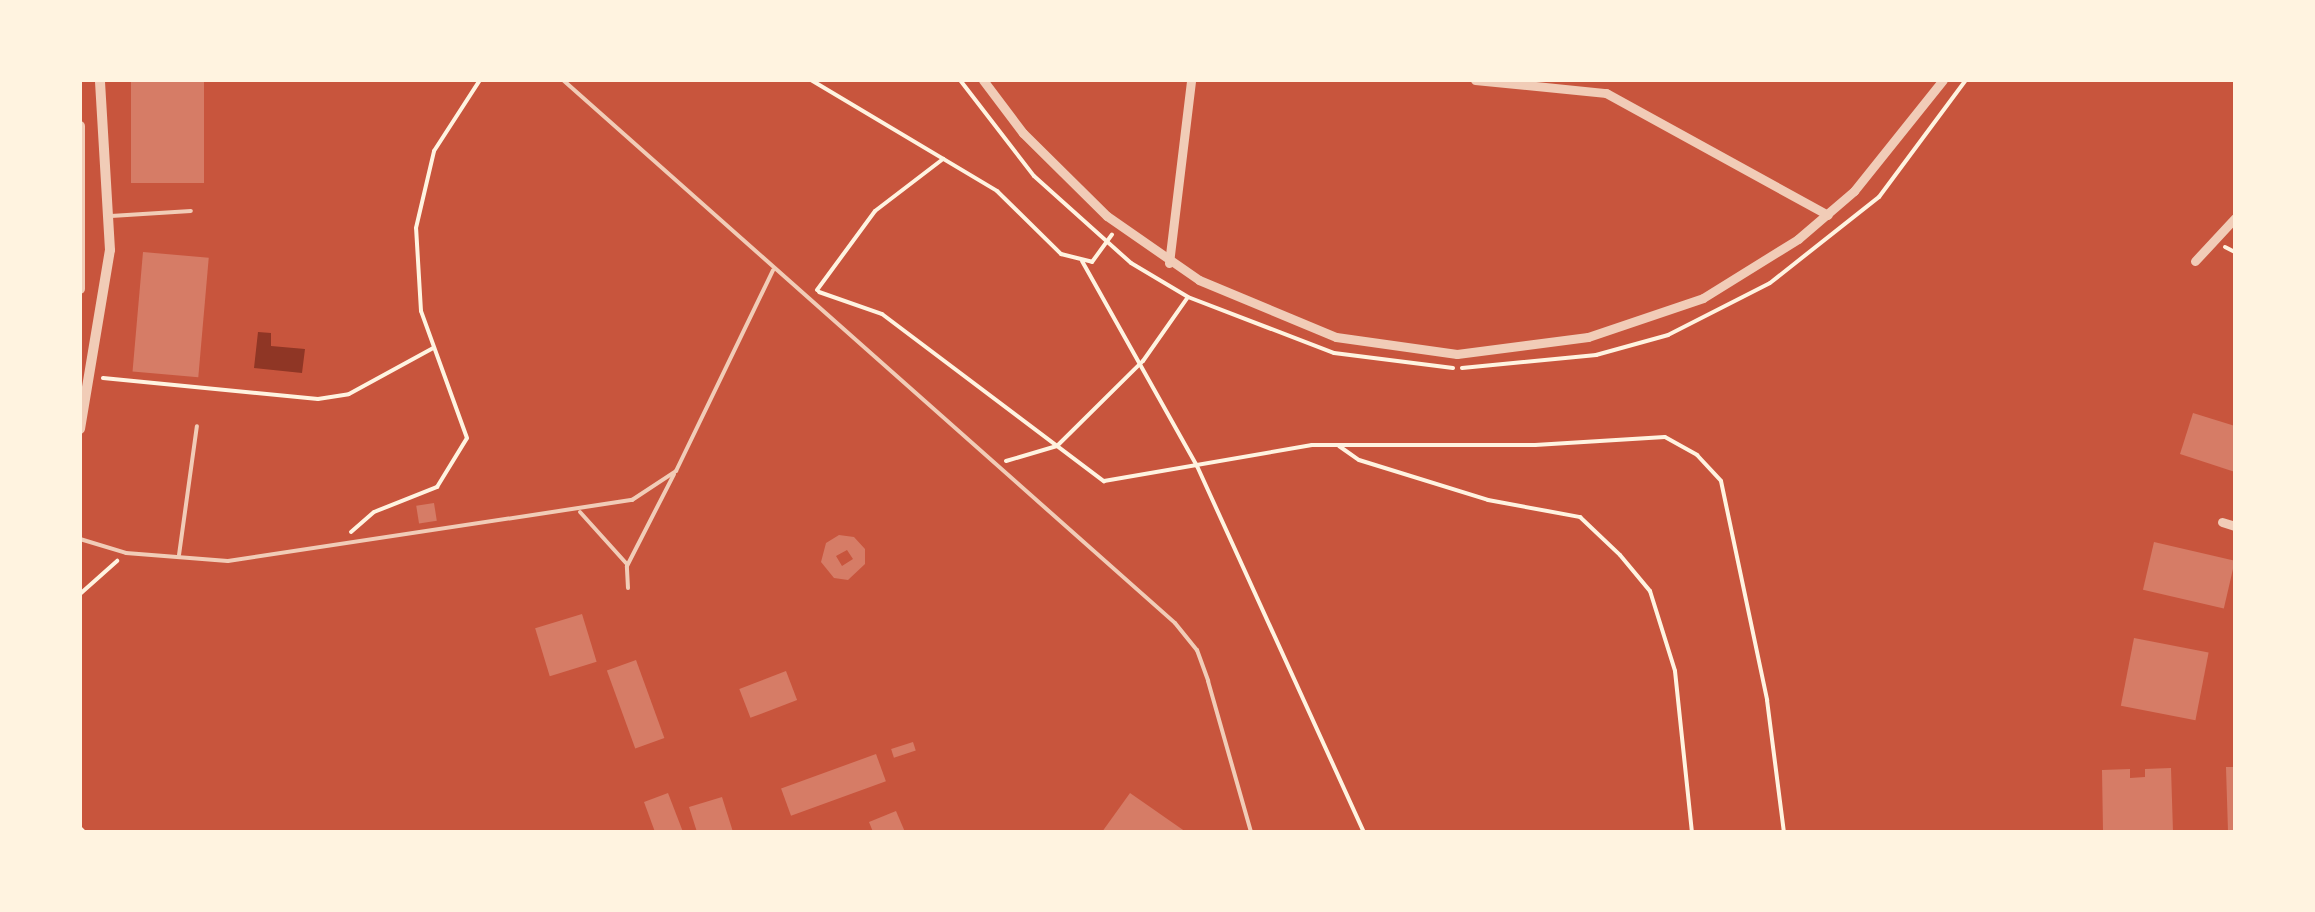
<!DOCTYPE html>
<html>
<head>
<meta charset="utf-8">
<style>
	body { margin:0 }
	#map { position:relative; width:2315px; height:912px; overflow:hidden; background:#c8553d; font-family:Raleway,sans-serif }
	div>[style] { position:absolute }
	[style*='--x'] { left:calc(var(--x)*1px); top:calc(var(--y)*1px); width:calc(var(--w)*1px); rotate:calc(var(--a)*1deg) }
	.water>* { inset:0; background:#8f3625 }
	.building>* { inset:0; background:#d67c66; transform-origin:0 0 }
	.path>* { height:4px; margin:-2px; padding:0 2px; transform-origin:2px; border-radius:2px; background:#fff3e0 }
	.service>* { height:4px; margin:-2px; padding:0 2px; transform-origin:2px; border-radius:2px; background:#f1ccb7 }
	.minor>* { height:9px; margin:-4.5px; padding:0 4.5px; transform-origin:4.5px; border-radius:4.5px; background:#f1ccb7 }
	.tertiary>* { height:10px; margin:-5px; padding:0 5px; transform-origin:5px; border-radius:5px; background:#f1ccb7 }
	span { translate:-50% -50%; white-space:nowrap; text-align:center; line-height:1.15; -webkit-text-stroke:9px #fff3e0; paint-order:stroke }
	.frame { position:absolute; inset:0; border:82px solid #fff3e0; pointer-events:none }
</style>
</head>
<body>
<div id="map">
	<div class="water">
		<i style="clip-path:polygon(258px 332px,271px 333px,271px 346px,305px 349px,302px 373px,254px 368px)"></i>
	</div>
	<div class="building">
		<i style="left:131px;top:80px;width:73px;height:103px"></i>
		<i style="left:143px;top:252px;width:66px;height:120px;rotate:5deg"></i>
		<i style="clip-path:polygon(2193px 413px,2235px 426px,2235px 472px,2180px 454px)"></i>
		<i style="left:434px;top:503px;width:18px;height:18px;rotate:81deg"></i>
		<i style="clip-path:polygon(evenodd,839px 535px,854px 537px,865px 549px,865px 564px,848px 580px,834px 578px,821px 562px,826px 543px,839px 535px,847px 550px,853px 559px,842px 566px,836px 556px,847px 550px)"></i>
		<i style="left:2154px;top:542px;width:83px;height:49px;rotate:13deg"></i>
		<i style="left:582px;top:614px;width:50px;height:49px;rotate:73deg"></i>
		<i style="left:2134px;top:638px;width:76px;height:69px;rotate:11deg"></i>
		<i style="left:636px;top:660px;width:83px;height:31px;rotate:70deg"></i>
		<i style="left:786px;top:671px;width:31px;height:50px;rotate:69deg"></i>
		<i style="left:913px;top:742px;width:9px;height:23px;rotate:72deg"></i>
		<i style="left:876px;top:754px;width:29px;height:101px;rotate:70deg"></i>
		<i style="clip-path:polygon(2226px 767px,2235px 767px,2235px 832px,2228px 832px)"></i>
		<i style="clip-path:polygon(2171px 768px,2173px 832px,2103px 832px,2102px 770px,2130px 769px,2130px 778px,2145px 777px,2145px 769px)"></i>
		<i style="clip-path:polygon(668px 793px,683px 832px,655px 832px,644px 802px)"></i>
		<i style="clip-path:polygon(1130px 793px,1186px 832px,1102px 832px)"></i>
		<i style="clip-path:polygon(722px 797px,733px 832px,697px 832px,689px 807px)"></i>
		<i style="clip-path:polygon(896px 811px,905px 832px,873px 832px,869px 822px)"></i>
	</div>
	<div class="path">
		<i style="--x:811;--y:80;--w:217;--a:30.8"></i>
		<i style="--x:997;--y:191;--w:90;--a:44.5"></i>
		<i style="--x:1061;--y:254;--w:32;--a:14"></i>
		<i style="--x:1092;--y:262;--w:34;--a:-54"></i>
		<i style="--x:960;--y:80;--w:121;--a:52.4"></i>
		<i style="--x:1034;--y:176;--w:130;--a:41.9"></i>
		<i style="--x:1131;--y:263;--w:66;--a:30.8"></i>
		<i style="--x:1188;--y:297;--w:156;--a:21"></i>
		<i style="--x:1334;--y:353;--w:120;--a:7.2"></i>
		<i style="--x:2225;--y:247;--w:11;--a:27"></i>
		<i style="--x:1082;--y:261;--w:235;--a:60.7"></i>
		<i style="--x:1197;--y:466;--w:402;--a:65.5"></i>
		<i style="--x:817;--y:290;--w:98;--a:-53.7"></i>
		<i style="--x:875;--y:211;--w:86;--a:-37.4"></i>
		<i style="--x:819;--y:292;--w:67;--a:19.2"></i>
		<i style="--x:882;--y:314;--w:278;--a:37"></i>
		<i style="--x:1104;--y:481;--w:211;--a:-9.8"></i>
		<i style="--x:1312;--y:445;--w:223;--a:0"></i>
		<i style="--x:1535;--y:445;--w:130;--a:-3.5"></i>
		<i style="--x:1665;--y:437;--w:37;--a:29"></i>
		<i style="--x:1697;--y:455;--w:35;--a:47"></i>
		<i style="--x:1721;--y:481;--w:224;--a:78.1"></i>
		<i style="--x:1767;--y:700;--w:133;--a:82.7"></i>
		<i style="--x:1462;--y:368;--w:135;--a:-5.5"></i>
		<i style="--x:1596;--y:355;--w:75;--a:-15.5"></i>
		<i style="--x:1668;--y:335;--w:114;--a:-27"></i>
		<i style="--x:1770;--y:283;--w:139;--a:-38.3"></i>
		<i style="--x:1879;--y:197;--w:146;--a:-53.4"></i>
		<i style="--x:103;--y:378;--w:216;--a:5.6"></i>
		<i style="--x:318;--y:399;--w:31;--a:-9"></i>
		<i style="--x:349;--y:394;--w:96;--a:-28.7"></i>
		<i style="--x:1339;--y:446;--w:24;--a:35"></i>
		<i style="--x:1359;--y:460;--w:135;--a:17.2"></i>
		<i style="--x:1488;--y:500;--w:94;--a:10.5"></i>
		<i style="--x:1580;--y:517;--w:55;--a:43.5"></i>
		<i style="--x:1620;--y:555;--w:47;--a:50.2"></i>
		<i style="--x:1650;--y:591;--w:84;--a:72.6"></i>
		<i style="--x:1675;--y:671;--w:162;--a:84"></i>
		<i style="--x:1006;--y:461;--w:53;--a:-16.4"></i>
		<i style="--x:1057;--y:446;--w:121;--a:-44.7"></i>
		<i style="--x:1143;--y:361;--w:78;--a:-54.9"></i>
		<i style="--x:351;--y:532;--w:30;--a:-41"></i>
		<i style="--x:374;--y:512;--w:68;--a:-21.6"></i>
		<i style="--x:437;--y:487;--w:57;--a:-58.5"></i>
		<i style="--x:467;--y:438;--w:135;--a:-109.9"></i>
		<i style="--x:421;--y:311;--w:83;--a:-93.4"></i>
		<i style="--x:416;--y:228;--w:79;--a:-76.8"></i>
		<i style="--x:434;--y:151;--w:85;--a:-57.1"></i>
		<i style="--x:80;--y:594;--w:50;--a:-41.7"></i>
		<i style="--x:80;--y:828;--w:6;--a:45"></i>
	</div>
	<div class="service">
		<i style="--x:563;--y:80;--w:818;--a:41.58"></i>
		<i style="--x:1175;--y:623;--w:35;--a:51"></i>
		<i style="--x:1197;--y:650;--w:33;--a:70"></i>
		<i style="--x:1208;--y:681;--w:157;--a:74.1"></i>
		<i style="--x:111;--y:216;--w:80;--a:-3.6"></i>
		<i style="--x:580;--y:512;--w:69;--a:48"></i>
		<i style="--x:80;--y:539;--w:48;--a:16.9"></i>
		<i style="--x:126;--y:553;--w:102;--a:4.5"></i>
		<i style="--x:228;--y:561;--w:409;--a:-8.6"></i>
		<i style="--x:632;--y:500;--w:53;--a:-33.4"></i>
		<i style="--x:676;--y:471;--w:223;--a:-64.2"></i>
		<i style="--x:179;--y:555;--w:130;--a:-82.1"></i>
		<i style="--x:628;--y:588;--w:22;--a:-93"></i>
		<i style="--x:627;--y:566;--w:103;--a:-62.9"></i>
	</div>
	<div class="minor">
		<i style="--x:983;--y:80;--w:66;--a:53"></i>
		<i style="--x:1023;--y:133;--w:118;--a:44.7"></i>
		<i style="--x:1107;--y:216;--w:112;--a:34.8"></i>
		<i style="--x:1199;--y:280;--w:148;--a:22.6"></i>
		<i style="--x:1336;--y:337;--w:122;--a:8"></i>
		<i style="--x:1457;--y:354;--w:132;--a:-7.4"></i>
		<i style="--x:1588;--y:337;--w:121;--a:-18.7"></i>
		<i style="--x:1703;--y:298;--w:112;--a:-31.8"></i>
		<i style="--x:1798;--y:239;--w:74;--a:-40.6"></i>
		<i style="--x:1854;--y:191;--w:142;--a:-51.3"></i>
		<i style="--x:1475;--y:80;--w:132;--a:5.7"></i>
		<i style="--x:1606;--y:93;--w:253;--a:28.8"></i>
		<i style="--x:2195;--y:261;--w:59;--a:-47.1"></i>
		<i style="--x:1169;--y:263;--w:184;--a:-83.1"></i>
		<i style="--x:2222;--y:522;--w:14;--a:17"></i>
	</div>
	<div class="tertiary">
		<i style="--x:80;--y:126;--w:163;--a:90"></i>
		<i style="--x:80;--y:429;--w:181;--a:-80.5"></i>
		<i style="--x:110;--y:250;--w:170;--a:-93.4"></i>
	</div>
	<div class="frame"></div>
</div>
</body>
</html>
